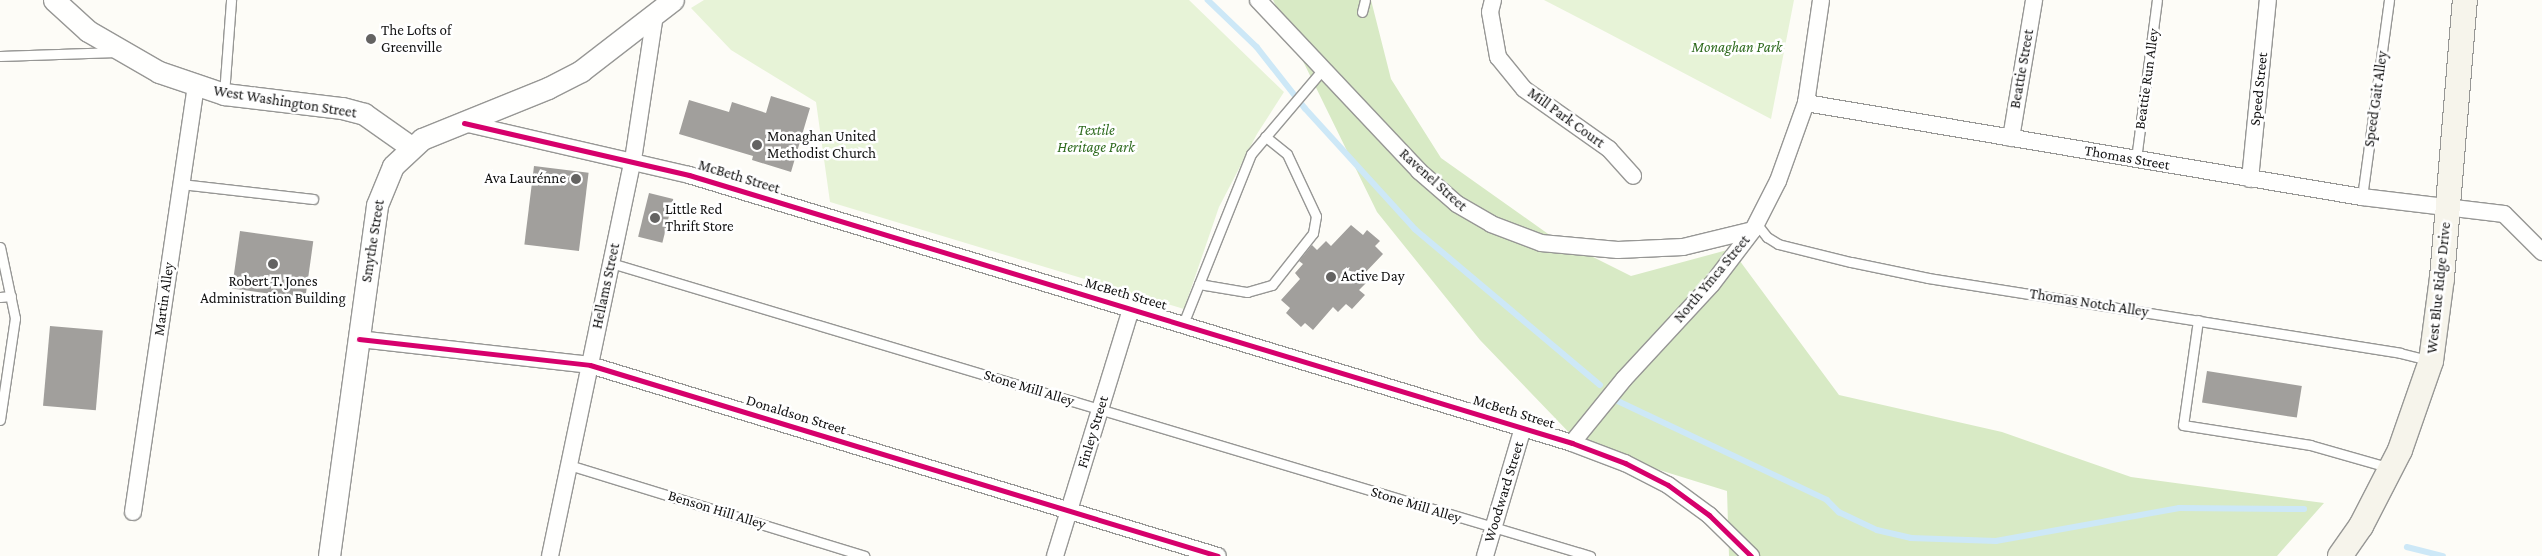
<!DOCTYPE html>
<html>
<head>
<meta charset="utf-8">
<style>
	body { margin:0 }
	#map { position:relative; width:2542px; height:556px; overflow:hidden; background:#fdfcf7; font-family:"Crimson Pro",serif }
	div>[style] { position:absolute }
	[style*='--x'] { left:calc(var(--x)*1px); top:calc(var(--y)*1px); width:calc(var(--w)*1px); rotate:calc(var(--a)*1deg) }
	.green>* { inset:0; background:#e7f3d7 }
	.forest>* { inset:0; background:#d8eac5 }
	.stream>* { height:5.5px; margin:-2.75px; padding:0 2.75px; transform-origin:2.75px; border-radius:2.75px; background:#cde8f7 }
	.building>* { inset:0; background:#a19f9c; transform-origin:0 0 }
	.roads { filter:drop-shadow(1px 0 #979795) drop-shadow(-1px 0 #979795) drop-shadow(0 1px #979795) drop-shadow(0 -1px #979795) }
	.service>* { height:9px; margin:-4.5px; padding:0 4.5px; transform-origin:4.5px; border-radius:4.5px; background:#fffffe }
	.minor>* { height:16px; margin:-8px; padding:0 8px; transform-origin:8px; border-radius:8px; background:#fffffe }
	.tertiary>* { height:21px; margin:-10.5px; padding:0 10.5px; transform-origin:10.5px; border-radius:10.5px; background:#fffffe }
	.secondary>* { height:24px; margin:-12px; padding:0 12px; transform-origin:12px; border-radius:12px; background:#f6f4eb }
	.cycleway>* { height:5px; margin:-2.5px; padding:0 2.5px; transform-origin:2.5px; border-radius:2.5px; background:#d6006c }
	.dots>* { width:14px; height:14px; translate:-50% -50%; box-sizing:border-box; border:2px solid #fff; border-radius:50% }
	span { translate:-50% -50%; white-space:nowrap; text-align:center; line-height:1.15; -webkit-text-stroke:5px #fff; paint-order:stroke }
	.poi-label { font-size:15px; color:#111 }
	.left { translate:0 -50%; text-align:left }
	.right { translate:-100% -50%; text-align:right }
	.park-label { font-size:15px; color:#2f6b1f; font-style:italic }
	.street-label { font-size:15px; color:#111 }
</style>
</head>
<body>
<div id="map">
	<div class="green">
		<i style="clip-path:polygon(704px 0,1189px 0,1284px 92px,1257px 134px,1219px 207px,1184px 309px,830px 202px,816px 102px,731px 50px,691px 8px)"></i>
		<i style="clip-path:polygon(1544px 0,1794px 0,1771px 119px,1602px 30px)"></i>
	</div>
	<div class="forest">
		<i style="clip-path:polygon(1273px 0,1371px 0,1391px 79px,1441px 158px,1551px 236px,1631px 276px,1731px 249px,1839px 395px,2002px 432px,2131px 477px,2324px 503px,2277px 556px,1729px 556px,1727px 491px,1582px 446px,1480px 340px,1377px 212px)"></i>
	</div>
	<div class="stream">
		<i style="--x:1208;--y:0;--w:68;--a:43.8"></i>
		<i style="--x:1257;--y:47;--w:78;--a:51.8"></i>
		<i style="--x:1305;--y:108;--w:164;--a:47.7"></i>
		<i style="--x:1415;--y:229;--w:242;--a:40.1"></i>
		<i style="--x:1618;--y:401;--w:231;--a:25.3"></i>
		<i style="--x:1827;--y:500;--w:17;--a:45"></i>
		<i style="--x:1839;--y:512;--w:42;--a:25.3"></i>
		<i style="--x:1877;--y:530;--w:35;--a:13"></i>
		<i style="--x:1911;--y:538;--w:85;--a:2"></i>
		<i style="--x:1996;--y:541;--w:186;--a:-10.2"></i>
		<i style="--x:2179;--y:508;--w:125;--a:0.5"></i>
		<i style="--x:2407;--y:547;--w:37;--a:14"></i>
	</div>
	<div class="building">
		<i style="clip-path:polygon(771px 96px,810px 108px,791px 172px,752px 160px,753px 156px,679px 134px,689px 100px,729px 112px,732px 102px,766px 113px)"></i>
		<i style="left:534px;top:166px;width:55px;height:79px;rotate:7deg"></i>
		<i style="left:649px;top:193px;width:25px;height:45px;rotate:14deg"></i>
		<i style="clip-path:polygon(1351px 225px,1363px 235px,1367px 230px,1380px 241px,1375px 246px,1383px 254px,1362px 276px,1368px 281px,1359px 290px,1365px 295px,1352px 309px,1346px 304px,1338px 312px,1333px 307px,1313px 330px,1305px 323px,1301px 327px,1286px 313px,1290px 308px,1281px 300px,1300px 279px,1295px 273px,1303px 264px,1299px 261px,1312px 245px,1317px 250px,1326px 241px,1331px 246px)"></i>
		<i style="left:240px;top:231px;width:74px;height:58px;rotate:8deg"></i>
		<i style="left:50px;top:326px;width:53px;height:80px;rotate:5deg"></i>
		<i style="left:2207px;top:371px;width:96px;height:32px;rotate:9deg"></i>
	</div>
	<div class="roads">
		<div class="service">
			<i style="--x:1362;--y:12;--w:12;--a:-76"></i>
			<i style="--x:0;--y:56;--w:117;--a:-2"></i>
			<i style="--x:224;--y:94;--w:94;--a:-85.7"></i>
			<i style="--x:2136;--y:159;--w:160;--a:-82.5"></i>
			<i style="--x:181;--y:184;--w:133;--a:6.5"></i>
			<i style="--x:2362;--y:197;--w:199;--a:-82.2"></i>
			<i style="--x:1756;--y:223;--w:18;--a:52"></i>
			<i style="--x:1767;--y:237;--w:13;--a:32"></i>
			<i style="--x:1778;--y:244;--w:75;--a:13.9"></i>
			<i style="--x:1851;--y:262;--w:79;--a:11.7"></i>
			<i style="--x:1928;--y:278;--w:478;--a:9"></i>
			<i style="--x:2400;--y:353;--w:32;--a:14"></i>
			<i style="--x:0;--y:247;--w:73;--a:78.1"></i>
			<i style="--x:15;--y:318;--w:103;--a:98.4"></i>
			<i style="--x:611;--y:263;--w:1022;--a:16.66"></i>
			<i style="--x:1199;--y:284;--w:49;--a:9.5"></i>
			<i style="--x:1247;--y:292;--w:26;--a:-16"></i>
			<i style="--x:1272;--y:285;--w:66;--a:-51.7"></i>
			<i style="--x:1313;--y:233;--w:17;--a:-80"></i>
			<i style="--x:1316;--y:216;--w:68;--a:-115.1"></i>
			<i style="--x:1287;--y:154;--w:28;--a:-141"></i>
			<i style="--x:0;--y:297;--w:11;--a:-5"></i>
			<i style="--x:2198;--y:320;--w:106;--a:98.1"></i>
			<i style="--x:2183;--y:425;--w:129;--a:8.9"></i>
			<i style="--x:2310;--y:445;--w:84;--a:15.9"></i>
			<i style="--x:1183;--y:324;--w:183;--a:-68.2"></i>
			<i style="--x:1251;--y:154;--w:111;--a:-49.7"></i>
			<i style="--x:569;--y:465;--w:309;--a:17.1"></i>
		</div>
		<div class="minor">
			<i style="--x:1258;--y:0;--w:235;--a:46.7"></i>
			<i style="--x:1419;--y:171;--w:50;--a:41"></i>
			<i style="--x:1457;--y:204;--w:39;--a:30"></i>
			<i style="--x:1491;--y:224;--w:53;--a:20.8"></i>
			<i style="--x:1541;--y:243;--w:77;--a:5.2"></i>
			<i style="--x:1618;--y:250;--w:65;--a:-2.6"></i>
			<i style="--x:1683;--y:247;--w:72;--a:-13.7"></i>
			<i style="--x:1493;--y:0;--w:12;--a:104"></i>
			<i style="--x:1490;--y:12;--w:46;--a:79.9"></i>
			<i style="--x:1498;--y:57;--w:41;--a:50.9"></i>
			<i style="--x:1524;--y:89;--w:104;--a:35.2"></i>
			<i style="--x:1609;--y:149;--w:36;--a:48"></i>
			<i style="--x:1806;--y:103;--w:564;--a:9.6"></i>
			<i style="--x:2362;--y:197;--w:143;--a:6.8"></i>
			<i style="--x:2504;--y:214;--w:54;--a:45"></i>
			<i style="--x:464;--y:123;--w:231;--a:13"></i>
			<i style="--x:689;--y:175;--w:923;--a:16.88"></i>
			<i style="--x:1572;--y:443;--w:57;--a:20.7"></i>
			<i style="--x:1625;--y:463;--w:48;--a:27.1"></i>
			<i style="--x:1668;--y:485;--w:51;--a:36.2"></i>
			<i style="--x:1709;--y:515;--w:59;--a:44.3"></i>
			<i style="--x:2011;--y:138;--w:140;--a:-80.5"></i>
			<i style="--x:2250;--y:179;--w:180;--a:-84.3"></i>
			<i style="--x:359;--y:339;--w:232;--a:6.4"></i>
			<i style="--x:590;--y:365;--w:656;--a:16.92"></i>
			<i style="--x:1572;--y:443;--w:82;--a:-50.9"></i>
			<i style="--x:1624;--y:379;--w:129;--a:-47.2"></i>
			<i style="--x:1712;--y:284;--w:68;--a:-52.8"></i>
			<i style="--x:1753;--y:230;--w:55;--a:-63"></i>
			<i style="--x:1778;--y:181;--w:83;--a:-70.3"></i>
			<i style="--x:1806;--y:103;--w:104;--a:-81.7"></i>
			<i style="--x:133;--y:512;--w:430;--a:-81.6"></i>
			<i style="--x:550;--y:556;--w:405;--a:-78.2"></i>
			<i style="--x:633;--y:160;--w:147;--a:-81.4"></i>
			<i style="--x:1055;--y:556;--w:258;--a:-72.9"></i>
			<i style="--x:1485;--y:556;--w:134;--a:-73.5"></i>
		</div>
		<div class="tertiary">
			<i style="--x:54;--y:0;--w:46;--a:42.4"></i>
			<i style="--x:88;--y:31;--w:82;--a:30"></i>
			<i style="--x:159;--y:72;--w:69;--a:18.7"></i>
			<i style="--x:224;--y:94;--w:119;--a:6.8"></i>
			<i style="--x:342;--y:108;--w:23;--a:15"></i>
			<i style="--x:364;--y:114;--w:57;--a:35.1"></i>
			<i style="--x:329;--y:556;--w:354;--a:-82.2"></i>
			<i style="--x:377;--y:205;--w:42;--a:-67.7"></i>
			<i style="--x:393;--y:166;--w:40;--a:-43"></i>
			<i style="--x:422;--y:139;--w:136;--a:-22"></i>
			<i style="--x:548;--y:88;--w:37;--a:-27"></i>
			<i style="--x:581;--y:71;--w:116;--a:-37.7"></i>
		</div>
		<div class="secondary">
			<i style="--x:2340;--y:556;--w:37;--a:-55"></i>
			<i style="--x:2361;--y:526;--w:85;--a:-62.8"></i>
			<i style="--x:2400;--y:450;--w:94;--a:-70.8"></i>
			<i style="--x:2431;--y:361;--w:84;--a:-82.5"></i>
			<i style="--x:2442;--y:278;--w:279;--a:-85.3"></i>
		</div>
	</div>
	<div class="cycleway">
		<i style="--x:464;--y:123;--w:231;--a:13"></i>
		<i style="--x:689;--y:175;--w:923;--a:16.88"></i>
		<i style="--x:1572;--y:443;--w:57;--a:20.7"></i>
		<i style="--x:1625;--y:463;--w:48;--a:27.1"></i>
		<i style="--x:1668;--y:485;--w:51;--a:36.2"></i>
		<i style="--x:1709;--y:515;--w:59;--a:44.3"></i>
		<i style="--x:359;--y:339;--w:232;--a:6.4"></i>
		<i style="--x:590;--y:365;--w:656;--a:16.92"></i>
	</div>
	<div class="dots">
		<i style="left:371px;top:39px;background:#646362"></i>
		<i style="left:757px;top:145px;background:#646362"></i>
		<i style="left:576px;top:179px;background:#646362"></i>
		<i style="left:655px;top:218px;background:#646362"></i>
		<i style="left:273px;top:264px;background:#646362"></i>
		<i style="left:1331px;top:277px;background:#646362"></i>
	</div>
	<div class="poi-label">
		<span class="left" style="left:381px;top:39px">The Lofts of<br>Greenville</span>
		<span class="left" style="left:767px;top:145px">Monaghan United<br>Methodist Church</span>
		<span class="right" style="left:566px;top:179px">Ava Laurénne</span>
		<span class="left" style="left:665px;top:218px">Little Red<br>Thrift Store</span>
		<span class="left" style="left:1341px;top:277px">Active Day</span>
		<span style="left:273px;top:290px">Robert T. Jones<br>Administration Building</span>
	</div>
	<div class="park-label">
		<span style="left:1737px;top:48px">Monaghan Park</span>
		<span style="left:1096px;top:139px">Textile<br>Heritage Park</span>
	</div>
	<div class="street-label">
		<span style="left:2022px;top:69px;rotate:-80deg">Beattie Street</span>
		<span style="left:2147px;top:79px;rotate:-82deg">Beattie Run Alley</span>
		<span style="left:2259px;top:89px;rotate:-84deg">Speed Street</span>
		<span style="left:2376px;top:99px;rotate:-82deg">Speed Gait Alley</span>
		<span style="left:285px;top:102px;rotate:9deg">West Washington Street</span>
		<span style="left:1566px;top:118px;rotate:36deg">Mill Park Court</span>
		<span style="left:2127px;top:158px;rotate:10deg">Thomas Street</span>
		<span style="left:739px;top:177px;rotate:17deg">McBeth Street</span>
		<span style="left:1433px;top:180px;rotate:42deg">Ravenel Street</span>
		<span style="left:373px;top:241px;rotate:-81deg">Smythe Street</span>
		<span style="left:1712px;top:279px;rotate:-50deg">North Ymca Street</span>
		<span style="left:606px;top:286px;rotate:-78deg">Hellams Street</span>
		<span style="left:2439px;top:288px;rotate:-84deg">West Blue Ridge Drive</span>
		<span style="left:1126px;top:294px;rotate:16deg">McBeth Street</span>
		<span style="left:164px;top:299px;rotate:-82deg">Martin Alley</span>
		<span style="left:2089px;top:303px;rotate:9deg">Thomas Notch Alley</span>
		<span style="left:1029px;top:388px;rotate:17deg">Stone Mill Alley</span>
		<span style="left:1514px;top:412px;rotate:17deg">McBeth Street</span>
		<span style="left:796px;top:415px;rotate:17deg">Donaldson Street</span>
		<span style="left:1093px;top:432px;rotate:-73deg">Finley Street</span>
		<span style="left:1504px;top:492px;rotate:-73deg">Woodward Street</span>
		<span style="left:1416px;top:505px;rotate:17deg">Stone Mill Alley</span>
		<span style="left:717px;top:510px;rotate:17deg">Benson Hill Alley</span>
	</div>
</div>
</body>
</html>
